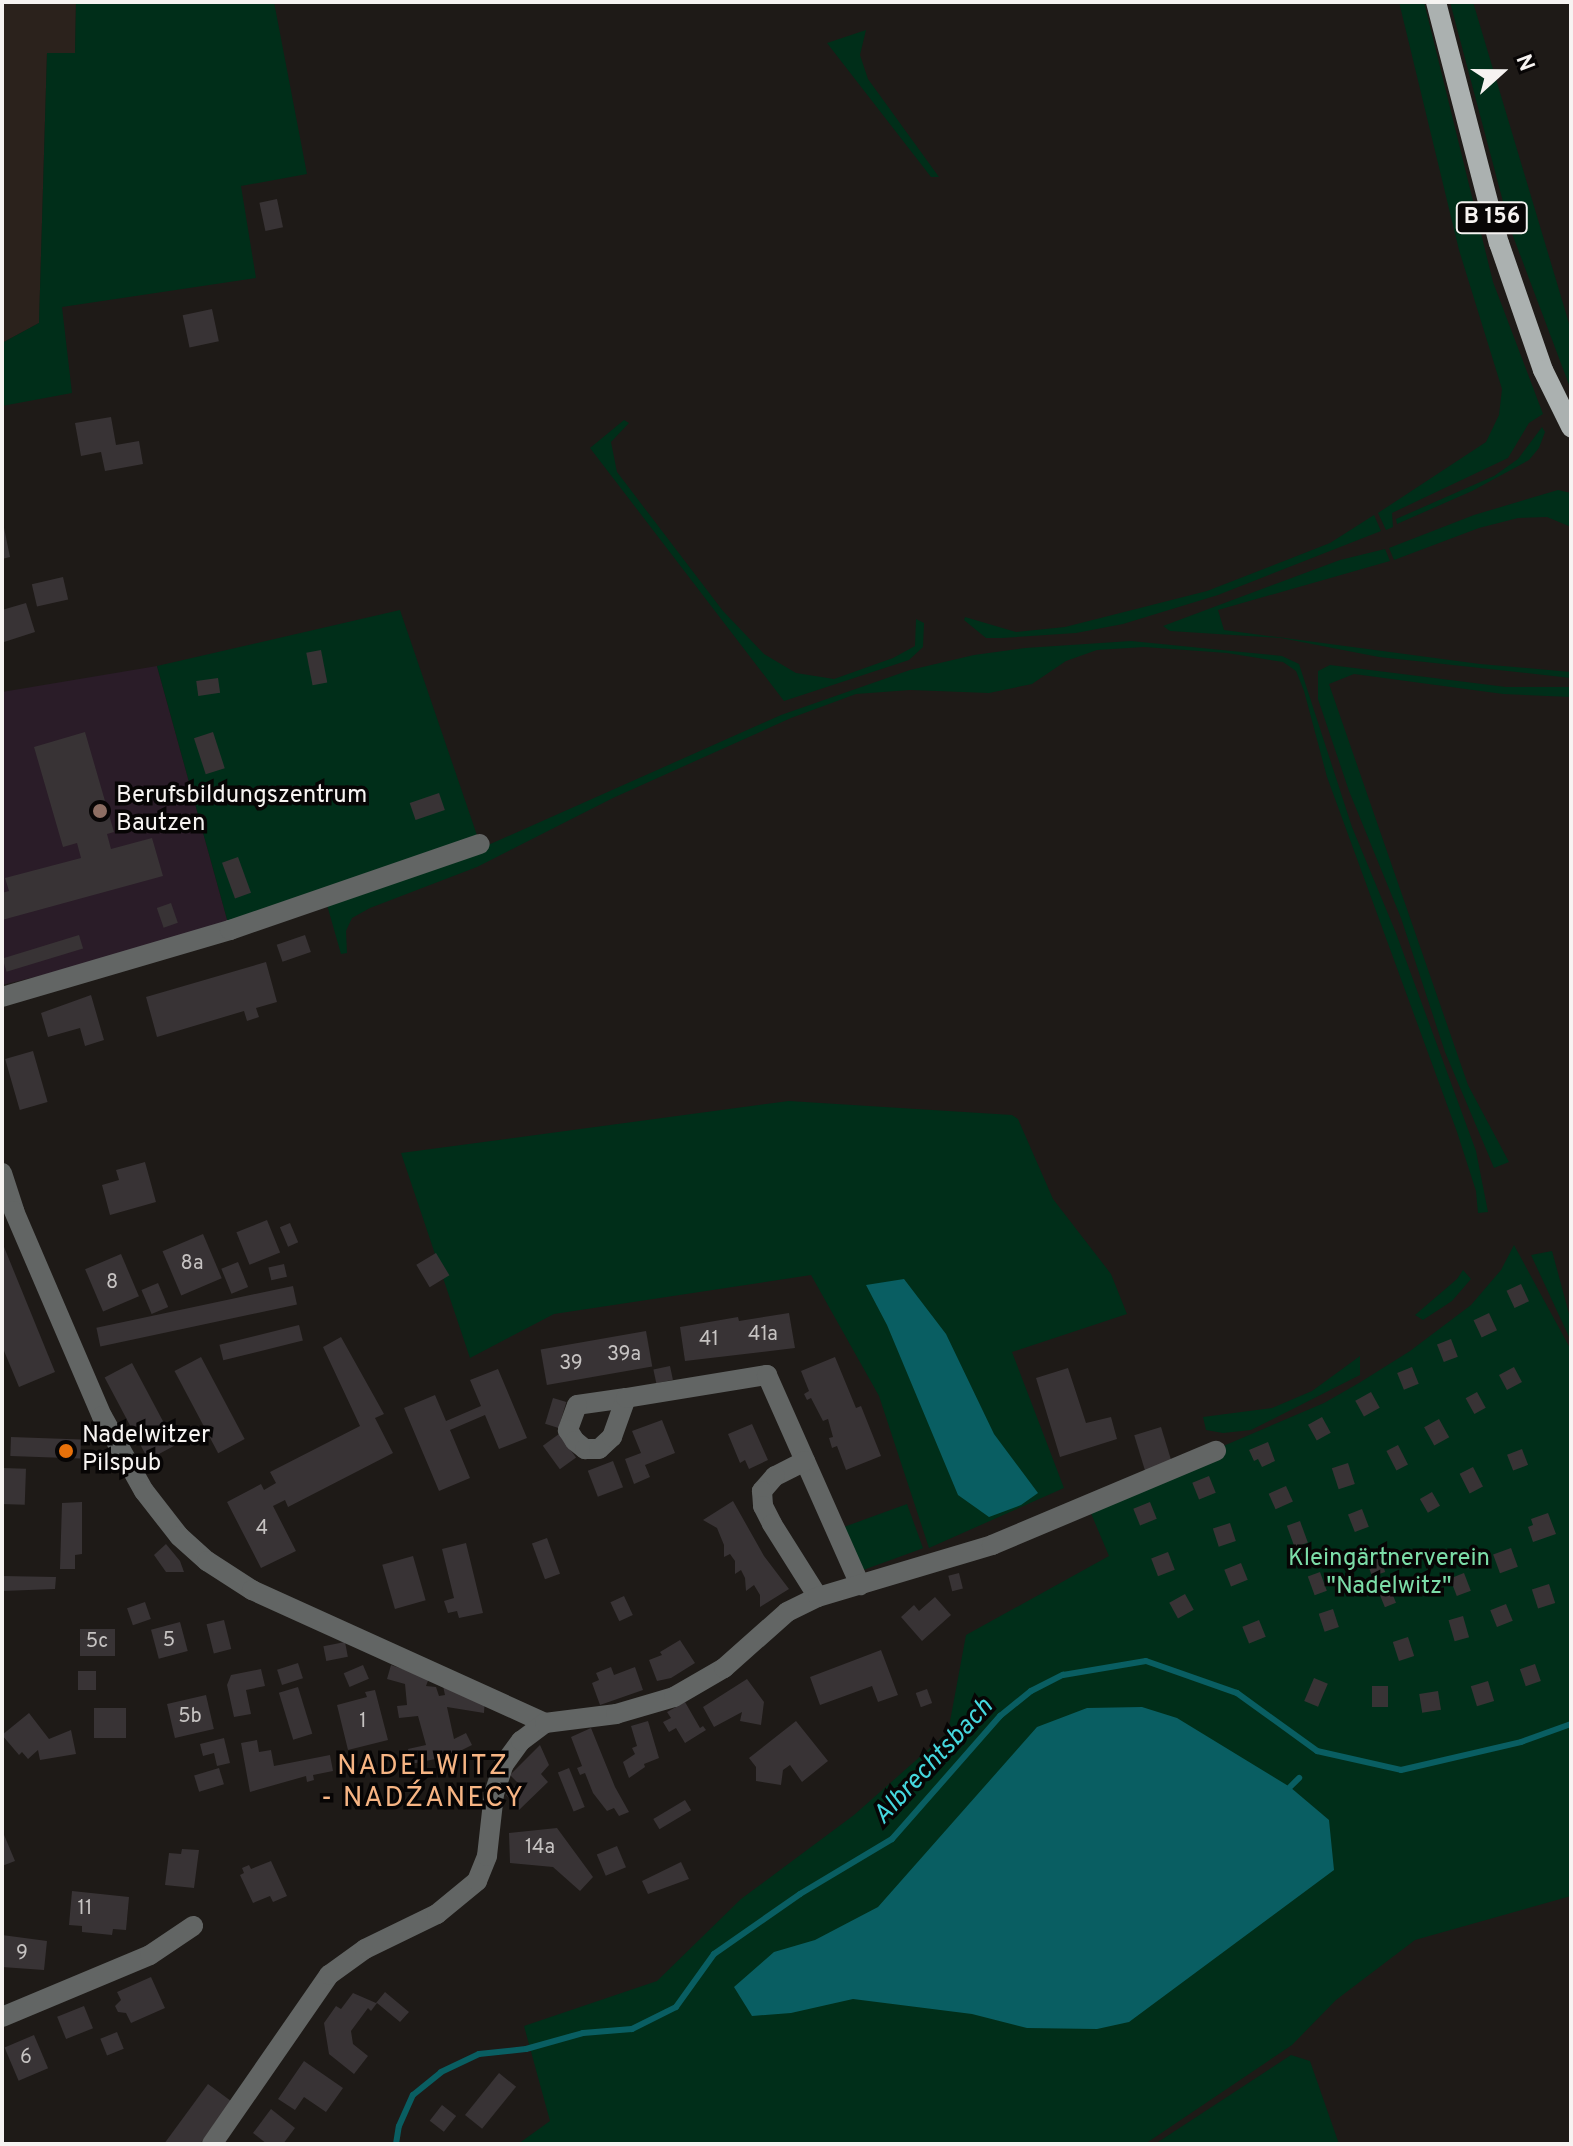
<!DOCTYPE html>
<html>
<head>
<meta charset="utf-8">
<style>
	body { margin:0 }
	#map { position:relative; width:1573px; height:2146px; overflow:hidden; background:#1e1a17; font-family:Overpass,sans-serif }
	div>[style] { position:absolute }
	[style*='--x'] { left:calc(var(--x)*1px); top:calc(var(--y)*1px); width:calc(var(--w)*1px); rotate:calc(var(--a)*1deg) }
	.built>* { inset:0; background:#2b221c }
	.education>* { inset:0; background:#2a1c28 }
	.green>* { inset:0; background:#002e19; transform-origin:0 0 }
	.water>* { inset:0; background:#095e62 }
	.stream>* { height:6px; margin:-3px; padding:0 3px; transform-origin:3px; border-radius:3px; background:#095e62 }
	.building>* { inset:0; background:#383335; transform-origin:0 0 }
	.minor>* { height:20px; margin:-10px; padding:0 10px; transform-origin:10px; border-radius:10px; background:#626564 }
	.primary>* { height:20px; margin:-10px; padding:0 10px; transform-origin:10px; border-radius:10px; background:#abb1b0 }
	.dots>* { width:22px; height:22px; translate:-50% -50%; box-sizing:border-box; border:4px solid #070505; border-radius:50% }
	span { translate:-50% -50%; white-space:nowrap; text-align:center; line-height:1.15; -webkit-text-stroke:7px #070505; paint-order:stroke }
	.number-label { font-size:20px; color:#c6c3c2 }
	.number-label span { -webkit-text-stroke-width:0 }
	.shield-label span { padding:2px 6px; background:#070505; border:2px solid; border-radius:6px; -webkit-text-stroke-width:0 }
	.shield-label { font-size:22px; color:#f6f3f1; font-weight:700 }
	.poi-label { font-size:24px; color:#f6f3f1 }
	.left { translate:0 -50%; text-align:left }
	.park-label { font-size:24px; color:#7cdda8 }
	.water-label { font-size:26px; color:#45d7de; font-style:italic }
	.quarter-label { font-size:28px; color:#f6b483; letter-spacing:2px }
	.frame { position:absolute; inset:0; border:4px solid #f6f3f1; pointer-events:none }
	.north { position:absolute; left:1461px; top:32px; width:80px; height:80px; -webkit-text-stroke:6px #070505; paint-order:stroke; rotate:69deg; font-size:22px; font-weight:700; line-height:32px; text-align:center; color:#f6f3f1 }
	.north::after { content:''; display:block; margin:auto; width:28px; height:36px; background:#f6f3f1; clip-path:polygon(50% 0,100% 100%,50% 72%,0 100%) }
</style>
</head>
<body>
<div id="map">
	<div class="built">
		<i style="clip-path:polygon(2px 2px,76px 2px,75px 53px,47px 53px,39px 323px,2px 343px)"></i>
	</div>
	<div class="education">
		<i style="clip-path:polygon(157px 666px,230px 930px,2px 985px,2px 692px)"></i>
	</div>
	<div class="green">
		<i style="clip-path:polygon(76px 2px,274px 2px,307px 174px,241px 186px,256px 278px,62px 307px,72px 393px,2px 406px,2px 343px,39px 323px,47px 53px,75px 53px)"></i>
		<i style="clip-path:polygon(1399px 2px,1424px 2px,1493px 282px,1543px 414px,1529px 423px,1508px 458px,1392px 513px,1393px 527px,1386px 530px,1378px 513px,1486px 442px,1499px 415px,1502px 389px,1459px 250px)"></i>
		<i style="clip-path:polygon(1450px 2px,1473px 2px,1571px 330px,1571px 390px,1510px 228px)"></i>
		<i style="clip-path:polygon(866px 30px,860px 55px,868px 79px,939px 177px,931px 177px,827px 43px)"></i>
		<i style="clip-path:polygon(624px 420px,629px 423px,611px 442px,617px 472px,723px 611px,764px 654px,796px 673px,834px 679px,893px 658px,915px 646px,916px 619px,924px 623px,923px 647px,909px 660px,784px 701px,590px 448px)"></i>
		<i style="clip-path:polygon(1542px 427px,1545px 432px,1539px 448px,1529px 460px,1472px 491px,1397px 524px,1396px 519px,1494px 476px,1518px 459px)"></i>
		<i style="clip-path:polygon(1558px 490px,1571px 493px,1571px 527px,1547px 517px,1518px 518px,1479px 528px,1394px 560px,1389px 548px,1474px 515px)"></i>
		<i style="clip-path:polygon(1374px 515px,1381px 531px,1218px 595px,1123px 624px,1076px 633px,1002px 638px,986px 638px,964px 620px,965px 617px,1016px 632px,1065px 627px,1207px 591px,1330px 543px)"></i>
		<i style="clip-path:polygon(1385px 549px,1390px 561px,1218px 610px,1224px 630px,1480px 664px,1571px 672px,1571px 678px,1379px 657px,1281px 638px,1170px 631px,1163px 626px,1340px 560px)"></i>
		<i style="clip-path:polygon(400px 610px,480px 844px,230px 930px,157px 666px)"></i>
		<i style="clip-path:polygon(1131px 641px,1282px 656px,1299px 664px,1352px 827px,1396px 933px,1476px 1151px,1488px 1212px,1478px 1213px,1476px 1191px,1457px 1132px,1327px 777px,1304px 691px,1296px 671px,1283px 662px,1227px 653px,1144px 647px,1097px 650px,1066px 661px,1032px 684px,989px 693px,910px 690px,856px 694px,791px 718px,613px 798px,477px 867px,370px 908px,352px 918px,346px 931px,347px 953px,341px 954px,327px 905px,468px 854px,781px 715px,910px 670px,974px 655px,1025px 648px)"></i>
		<i style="clip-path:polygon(1330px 665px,1506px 687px,1571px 687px,1571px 697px,1503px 694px,1354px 674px,1329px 684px,1468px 1085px,1509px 1162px,1494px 1168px,1445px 1052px,1401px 918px,1349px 791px,1318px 699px,1318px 671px)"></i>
		<i style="clip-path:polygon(789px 1101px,1012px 1115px,1018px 1119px,1053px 1199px,1111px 1274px,1127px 1314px,1012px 1352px,1064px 1488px,929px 1548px,879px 1396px,811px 1275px,554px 1314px,470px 1358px,401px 1153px)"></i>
		<i style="clip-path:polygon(1514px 1245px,1571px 1350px,1571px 1896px,1415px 1940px,1336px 2000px,1292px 2045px,1145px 2144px,518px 2144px,550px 2121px,524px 2026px,657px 1981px,741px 1899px,854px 1815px,948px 1732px,966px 1635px,1109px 1556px,1087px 1504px,1324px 1403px,1359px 1383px,1410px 1351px,1471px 1305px,1501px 1270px)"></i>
		<i style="clip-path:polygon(1552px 1251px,1571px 1321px,1571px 1341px,1531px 1255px)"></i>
		<i style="clip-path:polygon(1463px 1270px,1471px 1279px,1452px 1301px,1423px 1320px,1415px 1315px,1457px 1279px)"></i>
		<i style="clip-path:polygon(1360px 1356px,1360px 1375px,1251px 1430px,1223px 1433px,1206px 1430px,1203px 1417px,1272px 1408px,1312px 1391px)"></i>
		<i style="left:907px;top:1504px;width:47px;height:71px;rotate:70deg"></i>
		<i style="clip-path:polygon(1291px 2055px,1310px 2061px,1339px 2144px,1155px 2144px)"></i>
	</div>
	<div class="water">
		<i style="clip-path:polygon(904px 1279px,946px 1334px,994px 1434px,1038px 1493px,1021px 1505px,989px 1517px,958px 1495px,887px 1325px,866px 1285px)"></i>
		<i style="clip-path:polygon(1142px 1707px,1177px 1718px,1290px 1787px,1329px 1820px,1334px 1870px,1129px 2022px,1097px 2029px,1027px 2028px,972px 2014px,853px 1999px,791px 2013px,752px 2016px,734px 1987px,774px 1952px,815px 1940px,878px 1907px,1037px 1727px,1087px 1708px)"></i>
	</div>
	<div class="stream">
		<i style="--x:1290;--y:1787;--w:13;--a:-45"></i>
		<i style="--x:396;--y:2144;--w:18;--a:-81"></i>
		<i style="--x:399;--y:2126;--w:34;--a:-66"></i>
		<i style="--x:413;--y:2095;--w:36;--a:-39"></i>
		<i style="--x:441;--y:2072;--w:42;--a:-25.3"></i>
		<i style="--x:479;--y:2054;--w:47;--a:-6.1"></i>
		<i style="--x:526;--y:2049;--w:59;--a:-15.7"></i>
		<i style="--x:583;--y:2033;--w:49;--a:-4.7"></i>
		<i style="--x:632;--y:2029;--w:49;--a:-26.6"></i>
		<i style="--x:676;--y:2007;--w:65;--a:-54.4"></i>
		<i style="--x:714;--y:1954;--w:105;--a:-34.9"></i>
		<i style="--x:800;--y:1894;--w:107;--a:-30.9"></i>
		<i style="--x:892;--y:1839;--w:164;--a:-48.7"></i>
		<i style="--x:1000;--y:1716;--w:40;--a:-39"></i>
		<i style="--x:1031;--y:1691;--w:36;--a:-27"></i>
		<i style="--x:1063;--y:1675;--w:84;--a:-9.6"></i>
		<i style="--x:1146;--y:1661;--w:96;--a:19.4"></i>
		<i style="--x:1237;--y:1693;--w:99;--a:35.9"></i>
		<i style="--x:1317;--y:1751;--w:86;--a:12.7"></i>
		<i style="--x:1401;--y:1770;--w:123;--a:-13.1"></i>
		<i style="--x:1521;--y:1742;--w:53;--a:-19.8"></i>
	</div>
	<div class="building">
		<i style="left:277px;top:199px;width:29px;height:18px;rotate:78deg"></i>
		<i style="left:212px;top:309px;width:33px;height:30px;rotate:78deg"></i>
		<i style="clip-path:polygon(111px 417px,116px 445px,139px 441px,143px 464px,105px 471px,101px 452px,81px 456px,75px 423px)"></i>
		<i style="clip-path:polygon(2px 518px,10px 557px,2px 559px)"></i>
		<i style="left:63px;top:577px;width:23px;height:32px;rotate:77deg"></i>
		<i style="clip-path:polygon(26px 603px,35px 632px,4px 642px,2px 610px)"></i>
		<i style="left:321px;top:650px;width:33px;height:15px;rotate:79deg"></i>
		<i style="left:218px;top:678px;width:15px;height:22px;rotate:82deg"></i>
		<i style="clip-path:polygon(85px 732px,114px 832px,107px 834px,111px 849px,152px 838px,163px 876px,2px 920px,2px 893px,9px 891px,5px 878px,81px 858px,77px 843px,63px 847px,34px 747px)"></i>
		<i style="left:213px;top:732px;width:38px;height:20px;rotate:72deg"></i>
		<i style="left:439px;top:793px;width:18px;height:31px;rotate:71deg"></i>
		<i style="left:238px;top:857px;width:38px;height:17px;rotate:70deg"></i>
		<i style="left:171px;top:903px;width:21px;height:15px;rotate:71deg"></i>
		<i style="left:79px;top:935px;width:14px;height:80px;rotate:73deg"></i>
		<i style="left:305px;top:935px;width:18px;height:30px;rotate:71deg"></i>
		<i style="clip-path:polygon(266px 962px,277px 1002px,256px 1008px,259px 1017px,247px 1021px,244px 1011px,157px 1037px,146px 997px)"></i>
		<i style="clip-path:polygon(91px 995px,104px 1040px,85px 1046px,80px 1028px,48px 1037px,41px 1013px)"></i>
		<i style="left:33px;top:1051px;width:53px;height:29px;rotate:74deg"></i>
		<i style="clip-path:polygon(145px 1162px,156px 1202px,110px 1215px,102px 1185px,119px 1180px,116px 1170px)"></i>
		<i style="left:267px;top:1220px;width:35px;height:33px;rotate:68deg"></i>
		<i style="left:290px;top:1223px;width:21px;height:11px;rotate:67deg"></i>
		<i style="left:203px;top:1234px;width:48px;height:44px;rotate:67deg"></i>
		<i style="clip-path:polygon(2px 1242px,55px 1372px,19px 1387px,2px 1346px)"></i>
		<i style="left:436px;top:1253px;width:26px;height:23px;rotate:59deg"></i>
		<i style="left:121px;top:1254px;width:46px;height:39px;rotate:67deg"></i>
		<i style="left:238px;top:1262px;width:27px;height:18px;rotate:68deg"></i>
		<i style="left:284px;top:1264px;width:13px;height:16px;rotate:77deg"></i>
		<i style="left:158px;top:1283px;width:26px;height:18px;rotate:67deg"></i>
		<i style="left:1521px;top:1284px;width:19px;height:16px;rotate:65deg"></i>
		<i style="left:293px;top:1286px;width:19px;height:201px;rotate:78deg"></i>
		<i style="clip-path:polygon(789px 1313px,795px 1348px,685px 1361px,680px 1327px,738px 1317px,739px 1321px)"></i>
		<i style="left:1489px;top:1313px;width:19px;height:17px;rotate:65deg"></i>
		<i style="left:299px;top:1325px;width:16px;height:82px;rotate:76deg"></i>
		<i style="left:646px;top:1331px;width:36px;height:107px;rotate:80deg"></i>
		<i style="clip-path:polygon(341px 1337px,384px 1414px,375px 1418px,393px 1453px,288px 1507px,285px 1500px,273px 1506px,296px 1551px,261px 1568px,227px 1502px,261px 1484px,264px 1490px,276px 1483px,270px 1472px,360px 1426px,323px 1347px)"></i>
		<i style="left:1451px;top:1339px;width:19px;height:15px;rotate:69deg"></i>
		<i style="left:201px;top:1357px;width:93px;height:30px;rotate:62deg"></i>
		<i style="clip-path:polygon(835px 1357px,856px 1408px,861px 1406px,881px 1456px,846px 1470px,837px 1446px,832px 1448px,829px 1438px,833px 1437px,828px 1419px,823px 1421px,811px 1398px,807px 1400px,804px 1394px,809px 1391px,801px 1371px)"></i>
		<i style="left:132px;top:1363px;width:93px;height:31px;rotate:62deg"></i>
		<i style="left:670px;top:1366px;width:14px;height:17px;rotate:78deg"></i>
		<i style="left:1412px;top:1367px;width:18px;height:16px;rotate:68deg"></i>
		<i style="left:1514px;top:1367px;width:17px;height:17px;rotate:62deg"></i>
		<i style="clip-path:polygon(1068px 1368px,1086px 1423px,1111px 1417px,1117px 1439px,1060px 1457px,1036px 1378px)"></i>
		<i style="clip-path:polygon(498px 1369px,527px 1438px,499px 1449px,485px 1415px,450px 1430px,470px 1478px,439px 1491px,404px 1408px,435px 1395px,446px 1421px,481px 1406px,470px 1380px)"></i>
		<i style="left:1371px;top:1392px;width:18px;height:18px;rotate:61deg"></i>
		<i style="left:1477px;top:1392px;width:18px;height:13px;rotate:61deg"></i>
		<i style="left:553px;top:1398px;width:14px;height:27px;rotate:17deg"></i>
		<i style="left:1322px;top:1417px;width:18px;height:16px;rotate:61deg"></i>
		<i style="left:1439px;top:1419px;width:21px;height:17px;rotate:61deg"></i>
		<i style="clip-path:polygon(662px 1420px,675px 1453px,645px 1465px,650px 1477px,634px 1484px,625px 1459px,641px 1453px,632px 1431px)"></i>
		<i style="clip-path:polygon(752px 1424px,768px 1460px,749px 1469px,745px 1460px,740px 1463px,728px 1434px)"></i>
		<i style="left:1161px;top:1427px;width:39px;height:28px;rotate:73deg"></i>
		<i style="left:559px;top:1434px;width:29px;height:20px;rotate:54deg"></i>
		<i style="left:11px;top:1437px;width:70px;height:19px;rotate:2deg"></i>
		<i style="clip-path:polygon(1268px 1442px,1275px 1461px,1262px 1467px,1258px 1459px,1254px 1461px,1249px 1450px)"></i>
		<i style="left:1398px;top:1445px;width:22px;height:13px;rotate:63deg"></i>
		<i style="left:1522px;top:1449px;width:17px;height:16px;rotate:69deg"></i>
		<i style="left:613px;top:1461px;width:28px;height:27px;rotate:69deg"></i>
		<i style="left:1348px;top:1463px;width:22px;height:17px;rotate:72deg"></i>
		<i style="left:1473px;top:1467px;width:22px;height:15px;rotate:63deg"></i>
		<i style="left:2px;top:1468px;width:24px;height:36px;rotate:2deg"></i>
		<i style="left:1209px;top:1476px;width:18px;height:18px;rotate:68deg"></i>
		<i style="left:1286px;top:1486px;width:17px;height:19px;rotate:66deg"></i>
		<i style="left:1432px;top:1492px;width:16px;height:14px;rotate:60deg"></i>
		<i style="clip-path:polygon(733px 1501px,764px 1556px,789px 1589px,760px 1607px,760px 1595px,754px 1585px,746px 1591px,745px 1578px,741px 1570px,735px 1574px,735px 1561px,730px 1554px,724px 1557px,724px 1545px,717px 1528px,703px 1520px)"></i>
		<i style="clip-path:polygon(82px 1502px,82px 1554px,75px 1555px,75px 1569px,60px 1569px,62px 1503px)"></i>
		<i style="left:1150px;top:1502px;width:18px;height:18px;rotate:68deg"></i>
		<i style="left:1362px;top:1509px;width:19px;height:15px;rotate:69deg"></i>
		<i style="clip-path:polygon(1548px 1513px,1556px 1534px,1533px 1542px,1528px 1527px,1533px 1525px,1531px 1519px)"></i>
		<i style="left:1300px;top:1521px;width:23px;height:14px;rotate:70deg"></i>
		<i style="left:1230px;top:1523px;width:19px;height:18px;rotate:72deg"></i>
		<i style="left:547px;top:1538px;width:38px;height:16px;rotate:70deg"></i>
		<i style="clip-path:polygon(466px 1543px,483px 1613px,459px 1618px,457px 1611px,448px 1613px,444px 1601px,454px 1598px,442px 1549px)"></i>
		<i style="clip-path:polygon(166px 1544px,180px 1561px,184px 1572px,166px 1572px,154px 1555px)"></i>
		<i style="left:1511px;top:1548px;width:20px;height:19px;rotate:70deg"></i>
		<i style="left:1168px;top:1552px;width:19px;height:18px;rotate:69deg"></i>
		<i style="left:1379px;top:1553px;width:20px;height:14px;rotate:72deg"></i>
		<i style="left:413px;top:1556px;width:46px;height:32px;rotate:74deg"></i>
		<i style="left:1241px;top:1563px;width:18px;height:18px;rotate:68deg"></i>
		<i style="left:1320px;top:1572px;width:20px;height:13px;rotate:70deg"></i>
		<i style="left:959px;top:1573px;width:16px;height:11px;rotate:76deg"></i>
		<i style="left:1464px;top:1573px;width:19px;height:15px;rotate:69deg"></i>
		<i style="clip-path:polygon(2px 1576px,56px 1577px,55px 1589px,2px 1591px)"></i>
		<i style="left:1549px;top:1584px;width:20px;height:18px;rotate:72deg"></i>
		<i style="left:1390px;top:1588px;width:16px;height:12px;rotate:68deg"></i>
		<i style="left:1185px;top:1594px;width:18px;height:18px;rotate:61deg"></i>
		<i style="left:624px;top:1596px;width:21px;height:15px;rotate:65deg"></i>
		<i style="clip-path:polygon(935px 1597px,951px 1615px,922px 1641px,901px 1617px,914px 1605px,919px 1611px)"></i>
		<i style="left:145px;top:1602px;width:18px;height:19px;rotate:71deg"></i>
		<i style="left:1506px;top:1604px;width:18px;height:17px;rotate:68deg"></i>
		<i style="left:1333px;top:1609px;width:19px;height:15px;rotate:72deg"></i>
		<i style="left:1463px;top:1616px;width:22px;height:15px;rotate:74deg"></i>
		<i style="left:224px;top:1620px;width:30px;height:18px;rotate:76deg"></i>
		<i style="left:1259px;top:1620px;width:18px;height:18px;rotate:68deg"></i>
		<i style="left:180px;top:1622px;width:30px;height:30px;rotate:75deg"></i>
		<i style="left:80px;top:1629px;width:35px;height:27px"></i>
		<i style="left:1408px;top:1637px;width:20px;height:16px;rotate:72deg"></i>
		<i style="clip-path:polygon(680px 1640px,695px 1663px,671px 1678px,657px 1681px,649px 1660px,662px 1655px,660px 1652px)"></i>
		<i style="left:345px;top:1642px;width:15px;height:22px;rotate:79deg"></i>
		<i style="clip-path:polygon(881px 1650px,898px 1695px,878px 1702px,872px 1686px,820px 1705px,810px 1677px)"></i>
		<i style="left:298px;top:1663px;width:16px;height:22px;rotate:72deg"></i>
		<i style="left:1535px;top:1664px;width:18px;height:16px;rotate:71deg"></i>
		<i style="left:363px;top:1665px;width:15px;height:21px;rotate:67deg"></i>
		<i style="clip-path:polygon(391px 1665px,429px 1678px,426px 1686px,436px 1687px,439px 1696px,445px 1695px,443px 1686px,485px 1697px,484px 1713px,447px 1707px,454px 1739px,466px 1733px,472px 1745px,450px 1756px,411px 1764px,408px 1749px,426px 1745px,418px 1716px,399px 1718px,397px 1706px,407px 1705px,405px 1684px,387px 1679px)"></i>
		<i style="clip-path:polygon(611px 1667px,614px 1675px,635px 1667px,643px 1690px,600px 1705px,592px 1683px,599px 1680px,596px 1673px)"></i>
		<i style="clip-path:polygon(261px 1669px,265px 1686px,246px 1690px,251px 1714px,234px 1717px,227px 1685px,231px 1675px)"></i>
		<i style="left:78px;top:1671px;width:18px;height:19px"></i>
		<i style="left:1314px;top:1678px;width:15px;height:25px;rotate:23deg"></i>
		<i style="clip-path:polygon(747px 1679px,764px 1702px,761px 1725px,740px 1721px,742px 1712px,714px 1727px,703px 1707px)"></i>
		<i style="left:1488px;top:1681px;width:21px;height:18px;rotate:73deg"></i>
		<i style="left:1372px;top:1686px;width:16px;height:21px"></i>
		<i style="left:298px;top:1687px;width:49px;height:20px;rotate:73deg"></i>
		<i style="left:927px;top:1689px;width:15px;height:12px;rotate:70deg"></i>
		<i style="clip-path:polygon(375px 1690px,388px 1740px,348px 1750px,337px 1705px,367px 1697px,365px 1692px)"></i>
		<i style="left:1438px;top:1691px;width:19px;height:19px;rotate:81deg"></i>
		<i style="left:206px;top:1695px;width:35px;height:40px;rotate:77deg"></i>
		<i style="clip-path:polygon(685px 1702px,700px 1728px,703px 1726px,706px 1730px,685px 1743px,676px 1728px,669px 1732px,663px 1722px,671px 1718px,667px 1712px)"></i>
		<i style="left:126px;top:1708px;width:30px;height:32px;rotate:90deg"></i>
		<i style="clip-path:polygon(29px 1713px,49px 1739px,71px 1730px,76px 1754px,40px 1760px,38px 1750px,28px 1759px,22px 1752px,19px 1755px,2px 1735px)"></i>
		<i style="clip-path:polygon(648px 1721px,659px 1758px,644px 1764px,645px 1767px,629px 1778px,623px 1762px,635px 1754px,632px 1748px,637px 1746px,631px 1726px)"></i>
		<i style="clip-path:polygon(796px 1721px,828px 1761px,802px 1782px,790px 1765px,783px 1770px,781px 1785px,756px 1781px,756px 1767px,749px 1758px)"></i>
		<i style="clip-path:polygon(591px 1728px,615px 1787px,629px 1812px,619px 1816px,614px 1808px,607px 1811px,593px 1793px,585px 1773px,580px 1775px,577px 1768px,582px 1766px,571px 1737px)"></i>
		<i style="clip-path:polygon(224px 1738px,230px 1763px,217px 1766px,214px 1753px,203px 1756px,200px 1744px)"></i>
		<i style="clip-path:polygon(257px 1740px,259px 1752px,271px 1750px,274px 1766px,330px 1755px,333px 1771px,313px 1775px,314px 1780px,307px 1782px,306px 1776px,250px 1792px,241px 1743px)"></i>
		<i style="clip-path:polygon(540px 1745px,549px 1765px,541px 1774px,548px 1782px,519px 1810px,506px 1795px,518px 1783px,510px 1775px)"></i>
		<i style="left:219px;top:1768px;width:17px;height:26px;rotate:73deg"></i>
		<i style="left:569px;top:1768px;width:42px;height:12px;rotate:68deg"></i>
		<i style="left:685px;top:1800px;width:12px;height:37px;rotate:59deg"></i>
		<i style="clip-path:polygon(557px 1828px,593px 1877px,580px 1891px,553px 1867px,510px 1863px,509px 1833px)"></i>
		<i style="clip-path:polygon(2px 1830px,15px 1861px,2px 1866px)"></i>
		<i style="left:617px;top:1846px;width:23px;height:22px;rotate:67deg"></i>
		<i style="clip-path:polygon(182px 1849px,199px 1850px,194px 1888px,165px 1885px,169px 1853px,181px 1854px)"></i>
		<i style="clip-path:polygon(271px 1861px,287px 1896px,273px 1902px,270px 1896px,253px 1903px,240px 1875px,244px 1873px,242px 1868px,249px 1865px,251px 1869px)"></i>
		<i style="clip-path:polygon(681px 1862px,689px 1879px,648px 1894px,642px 1881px)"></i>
		<i style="clip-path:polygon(72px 1891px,129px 1897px,126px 1930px,113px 1929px,112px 1935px,82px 1932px,82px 1926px,69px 1925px)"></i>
		<i style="clip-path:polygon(2px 1935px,47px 1941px,44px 1970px,2px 1967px)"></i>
		<i style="clip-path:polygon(151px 1977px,165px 2008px,131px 2023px,126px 2013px,118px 2012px,115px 2006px,121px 2000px,117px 1992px)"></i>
		<i style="clip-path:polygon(385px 1992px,409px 2012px,400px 2022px,377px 2003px,371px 2011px,368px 2008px,351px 2031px,353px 2044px,368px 2056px,354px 2074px,329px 2054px,324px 2023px,336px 2006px,341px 2009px,353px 1993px,376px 2003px)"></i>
		<i style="left:84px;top:2006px;width:24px;height:29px;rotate:68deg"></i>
		<i style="left:117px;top:2032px;width:18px;height:18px;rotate:68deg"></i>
		<i style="left:34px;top:2035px;width:36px;height:32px;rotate:67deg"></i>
		<i style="clip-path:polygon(304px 2061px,343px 2088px,326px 2112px,304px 2097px,295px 2110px,278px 2099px)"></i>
		<i style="left:499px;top:2073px;width:22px;height:54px;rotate:39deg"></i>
		<i style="clip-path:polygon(208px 2084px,231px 2101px,200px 2144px,164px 2144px)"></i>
		<i style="left:442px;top:2105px;width:18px;height:20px;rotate:38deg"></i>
		<i style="clip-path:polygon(271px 2109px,295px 2128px,283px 2144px,267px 2144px,253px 2133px)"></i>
	</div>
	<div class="minor">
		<i style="--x:2;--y:997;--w:238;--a:-16.4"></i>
		<i style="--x:230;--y:930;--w:264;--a:-19"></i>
		<i style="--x:2;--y:1173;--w:40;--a:72"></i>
		<i style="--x:14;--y:1211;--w:223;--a:66.8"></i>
		<i style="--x:102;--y:1416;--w:86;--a:60.8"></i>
		<i style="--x:144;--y:1491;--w:57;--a:52.1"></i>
		<i style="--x:179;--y:1536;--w:38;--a:42"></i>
		<i style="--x:207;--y:1561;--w:54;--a:32.8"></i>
		<i style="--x:252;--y:1590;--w:322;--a:24.4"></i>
		<i style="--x:626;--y:1398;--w:49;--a:171.9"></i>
		<i style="--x:577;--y:1405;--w:27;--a:110"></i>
		<i style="--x:568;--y:1430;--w:13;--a:58"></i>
		<i style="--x:575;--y:1441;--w:13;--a:39"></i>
		<i style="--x:585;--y:1449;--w:14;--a:0"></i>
		<i style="--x:599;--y:1449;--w:18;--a:-43"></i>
		<i style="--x:612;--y:1437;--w:41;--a:-70.3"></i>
		<i style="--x:626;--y:1398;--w:143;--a:-9.3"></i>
		<i style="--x:767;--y:1375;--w:230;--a:66.1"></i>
		<i style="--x:805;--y:1461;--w:34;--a:153"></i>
		<i style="--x:775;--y:1476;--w:20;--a:131"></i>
		<i style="--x:762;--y:1491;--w:15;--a:86"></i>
		<i style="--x:763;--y:1506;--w:20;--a:63"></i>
		<i style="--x:772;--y:1524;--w:86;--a:57.8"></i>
		<i style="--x:2;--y:2017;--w:160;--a:-22.7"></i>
		<i style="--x:150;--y:1955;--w:52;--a:-34"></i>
		<i style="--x:212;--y:2144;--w:206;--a:-55.3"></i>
		<i style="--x:329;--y:1975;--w:44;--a:-35.8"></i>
		<i style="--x:365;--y:1949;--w:80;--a:-25.9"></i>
		<i style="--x:437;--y:1914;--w:52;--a:-39.5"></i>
		<i style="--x:477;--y:1881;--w:27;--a:-68"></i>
		<i style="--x:487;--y:1856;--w:62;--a:-83.6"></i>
		<i style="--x:494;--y:1794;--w:32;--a:-72"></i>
		<i style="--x:504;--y:1764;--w:29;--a:-54"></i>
		<i style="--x:521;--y:1741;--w:30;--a:-37"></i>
		<i style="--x:545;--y:1723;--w:72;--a:-7.2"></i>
		<i style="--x:616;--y:1714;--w:60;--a:-16.3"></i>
		<i style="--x:674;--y:1697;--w:58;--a:-30.1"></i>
		<i style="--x:724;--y:1668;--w:84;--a:-41.6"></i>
		<i style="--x:787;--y:1612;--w:34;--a:-26"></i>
		<i style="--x:818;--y:1597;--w:182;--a:-16.6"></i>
		<i style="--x:992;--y:1545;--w:243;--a:-22.8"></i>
	</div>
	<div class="primary">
		<i style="--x:1436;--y:2;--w:249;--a:75.4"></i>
		<i style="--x:1499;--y:243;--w:134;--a:70.9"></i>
		<i style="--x:1543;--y:370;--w:64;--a:63.8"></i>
	</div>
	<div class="dots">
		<i style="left:100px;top:811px;background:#8d6e63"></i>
		<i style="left:66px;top:1451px;background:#e8710a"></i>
	</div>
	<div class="number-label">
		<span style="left:192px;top:1264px">8a</span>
		<span style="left:112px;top:1283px">8</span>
		<span style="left:763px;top:1335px">41a</span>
		<span style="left:709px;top:1340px">41</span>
		<span style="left:624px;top:1355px">39a</span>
		<span style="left:571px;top:1364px">39</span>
		<span style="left:262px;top:1529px">4</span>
		<span style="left:169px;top:1641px">5</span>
		<span style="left:97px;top:1642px">5c</span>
		<span style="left:190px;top:1717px">5b</span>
		<span style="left:363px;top:1722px">1</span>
		<span style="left:540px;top:1848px">14a</span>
		<span style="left:85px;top:1909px">11</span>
		<span style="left:22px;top:1954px">9</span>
		<span style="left:26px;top:2058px">6</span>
	</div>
	<div class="shield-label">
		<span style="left:1492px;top:218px">B 156</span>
	</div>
	<div class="poi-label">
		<span class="left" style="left:116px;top:811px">Berufsbildungszentrum<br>Bautzen</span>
		<span class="left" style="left:82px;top:1451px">Nadelwitzer<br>Pilspub</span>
	</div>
	<div class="park-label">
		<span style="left:1389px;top:1574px">Kleingärtnerverein<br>"Nadelwitz"</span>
	</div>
	<div class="water-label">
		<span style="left:934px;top:1762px;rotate:-47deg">Albrechtsbach</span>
	</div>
	<div class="quarter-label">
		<span style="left:423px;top:1783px">NADELWITZ<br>- NADŹANECY</span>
	</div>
	<div class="frame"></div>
	<div class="north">N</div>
</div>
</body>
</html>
